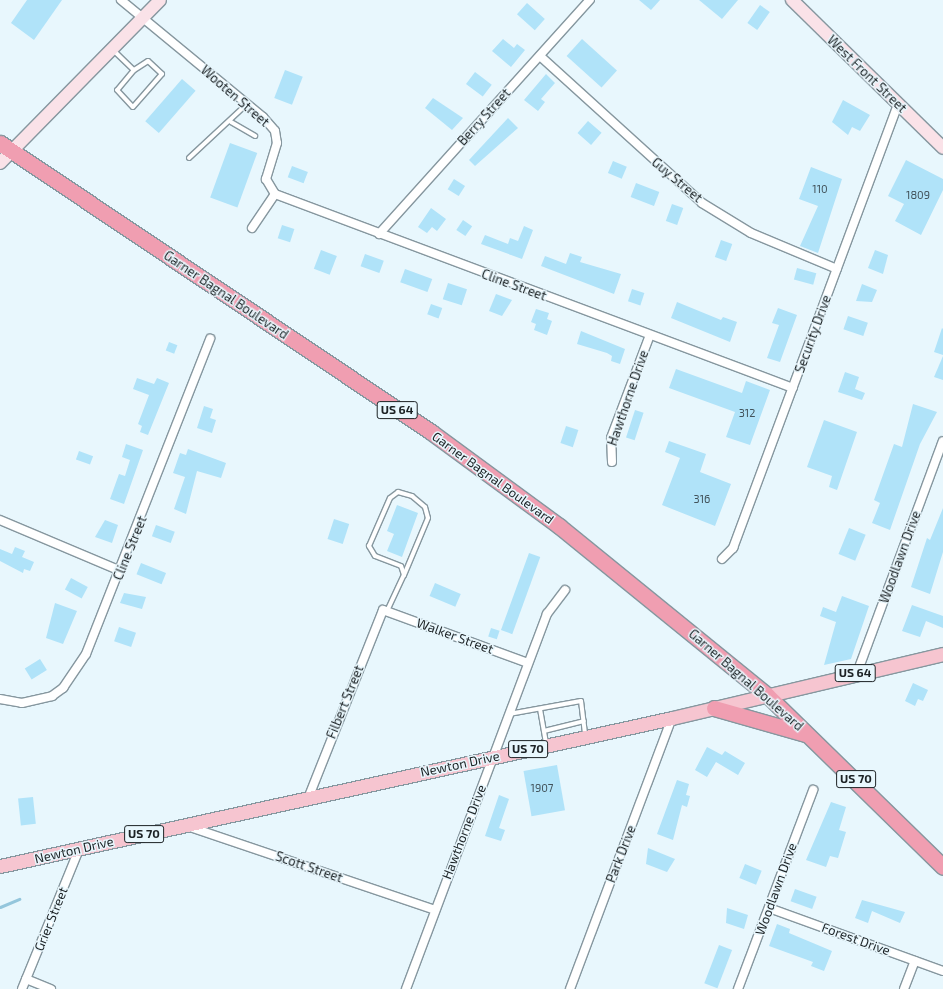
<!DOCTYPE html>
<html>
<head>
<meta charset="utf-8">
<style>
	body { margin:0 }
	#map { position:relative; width:943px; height:989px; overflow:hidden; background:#e8f7fd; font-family:"Exo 2",sans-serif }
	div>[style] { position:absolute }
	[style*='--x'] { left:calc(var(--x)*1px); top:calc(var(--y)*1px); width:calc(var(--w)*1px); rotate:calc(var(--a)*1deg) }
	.stream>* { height:3px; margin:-1.5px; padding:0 1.5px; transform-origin:1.5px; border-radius:1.5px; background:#94c6dc }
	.building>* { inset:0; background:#b0e3f9; transform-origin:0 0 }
	.roads { filter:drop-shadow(1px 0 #86979f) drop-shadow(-1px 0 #86979f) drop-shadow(0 1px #86979f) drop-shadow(0 -1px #86979f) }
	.lane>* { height:4px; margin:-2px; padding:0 2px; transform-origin:2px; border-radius:2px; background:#fff }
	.street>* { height:8px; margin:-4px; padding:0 4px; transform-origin:4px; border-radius:4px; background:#fff }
	.secondary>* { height:12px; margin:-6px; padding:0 6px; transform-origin:6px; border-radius:6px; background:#fae2e8 }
	.primary>* { height:13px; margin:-6.5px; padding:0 6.5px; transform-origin:6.5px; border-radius:6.5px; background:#f6c5d0 }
	.highway>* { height:15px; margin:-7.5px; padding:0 7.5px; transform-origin:7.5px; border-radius:7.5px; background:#f09eb1 }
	span { translate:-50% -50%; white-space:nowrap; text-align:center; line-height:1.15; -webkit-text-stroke:3px #e8f7fd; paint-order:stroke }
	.number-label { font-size:11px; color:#41525a }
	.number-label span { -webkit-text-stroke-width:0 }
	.shield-label span { padding:1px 3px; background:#e8f7fd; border:1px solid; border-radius:3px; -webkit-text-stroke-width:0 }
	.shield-label { font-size:12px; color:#1c2225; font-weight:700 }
	.street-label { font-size:13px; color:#1c2225 }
</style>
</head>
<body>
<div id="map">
	<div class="stream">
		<i style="--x:0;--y:907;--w:21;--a:-23"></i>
	</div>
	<div class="building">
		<i style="clip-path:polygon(27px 0,62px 0,34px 40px,11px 23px)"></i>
		<i style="clip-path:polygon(639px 0,660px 0,651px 10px)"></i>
		<i style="clip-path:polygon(699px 0,738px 0,722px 19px)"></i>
		<i style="left:527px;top:3px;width:24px;height:15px;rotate:42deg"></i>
		<i style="left:760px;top:5px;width:12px;height:22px;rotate:35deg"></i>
		<i style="clip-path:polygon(503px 39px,514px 48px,517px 44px,525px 50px,511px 67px,492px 51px)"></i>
		<i style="left:582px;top:39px;width:47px;height:23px;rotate:42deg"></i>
		<i style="left:285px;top:70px;width:19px;height:30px;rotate:21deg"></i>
		<i style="left:475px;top:72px;width:21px;height:15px;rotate:37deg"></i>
		<i style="clip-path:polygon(546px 74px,555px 83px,541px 99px,545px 102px,538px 111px,524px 100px)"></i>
		<i style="left:182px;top:79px;width:18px;height:56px;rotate:41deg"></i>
		<i style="clip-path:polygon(433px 98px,463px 118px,452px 130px,425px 108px)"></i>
		<i style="clip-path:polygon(843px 100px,870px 115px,860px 131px,852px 127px,848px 135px,832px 122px)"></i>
		<i style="clip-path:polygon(508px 118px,518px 128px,475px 166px,469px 160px)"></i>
		<i style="left:588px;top:121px;width:18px;height:16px;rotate:41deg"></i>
		<i style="left:230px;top:143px;width:29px;height:58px;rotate:20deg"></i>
		<i style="clip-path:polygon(906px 160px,943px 179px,943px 190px,921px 235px,895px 221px,904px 204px,888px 196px)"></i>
		<i style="left:613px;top:161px;width:15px;height:13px;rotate:23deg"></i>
		<i style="left:292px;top:166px;width:17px;height:12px;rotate:21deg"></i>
		<i style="clip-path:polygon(811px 167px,842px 179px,818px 253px,800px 246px,818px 206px,799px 199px)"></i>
		<i style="left:454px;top:179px;width:13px;height:12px;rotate:32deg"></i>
		<i style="left:636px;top:183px;width:25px;height:15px;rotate:21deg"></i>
		<i style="left:672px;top:204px;width:12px;height:18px;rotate:20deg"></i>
		<i style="clip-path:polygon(431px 208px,446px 219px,437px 231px,432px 227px,427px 233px,418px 227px)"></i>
		<i style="left:463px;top:220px;width:11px;height:12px;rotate:34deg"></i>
		<i style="left:282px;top:225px;width:13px;height:14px;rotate:18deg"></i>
		<i style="clip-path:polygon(524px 226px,533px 230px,522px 259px,481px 244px,485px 235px,508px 244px,510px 238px,518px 241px)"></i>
		<i style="left:721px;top:240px;width:12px;height:18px;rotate:20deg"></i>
		<i style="left:321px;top:250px;width:17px;height:20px;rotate:21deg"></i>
		<i style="clip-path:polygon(875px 250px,888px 255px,883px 274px,868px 268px)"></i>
		<i style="clip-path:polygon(570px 253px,582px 257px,580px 262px,621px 274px,614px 294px,541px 266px,545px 256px,566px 264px)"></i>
		<i style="left:365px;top:254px;width:20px;height:13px;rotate:20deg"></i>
		<i style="left:797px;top:268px;width:20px;height:12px;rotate:15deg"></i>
		<i style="left:405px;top:269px;width:29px;height:14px;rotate:20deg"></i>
		<i style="left:448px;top:283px;width:20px;height:17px;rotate:18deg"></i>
		<i style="clip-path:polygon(862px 284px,877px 290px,872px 302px,856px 301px)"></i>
		<i style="left:632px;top:289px;width:13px;height:13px;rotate:18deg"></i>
		<i style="clip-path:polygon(496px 294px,512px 300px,502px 316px,489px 311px)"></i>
		<i style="clip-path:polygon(677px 302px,721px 320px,723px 317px,737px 322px,730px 342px,671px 318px)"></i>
		<i style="left:431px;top:304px;width:12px;height:11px;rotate:20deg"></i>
		<i style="clip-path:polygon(778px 308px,797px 315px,780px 362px,767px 358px,779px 325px,772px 323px)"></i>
		<i style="clip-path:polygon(536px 309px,549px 313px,547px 319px,552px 321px,547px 335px,534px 330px,536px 324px,531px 322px)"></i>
		<i style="left:848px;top:316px;width:21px;height:14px;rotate:19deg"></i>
		<i style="clip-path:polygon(942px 328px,943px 329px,943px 355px,934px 352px)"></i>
		<i style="clip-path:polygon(581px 331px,625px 349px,620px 364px,611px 361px,612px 356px,607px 353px,577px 344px)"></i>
		<i style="left:169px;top:342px;width:9px;height:9px;rotate:21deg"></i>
		<i style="clip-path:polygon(943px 356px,943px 380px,934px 377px)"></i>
		<i style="clip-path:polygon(676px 369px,742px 393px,746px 381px,770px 390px,750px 445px,726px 437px,735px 412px,669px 388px)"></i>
		<i style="clip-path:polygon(845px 372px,859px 377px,855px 389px,865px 393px,862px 400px,838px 392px)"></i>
		<i style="clip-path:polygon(137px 378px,154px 384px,157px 378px,169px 383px,148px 435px,140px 432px,142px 426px,138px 424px,149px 395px,133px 389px)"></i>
		<i style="clip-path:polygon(913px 404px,937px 412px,920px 444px,890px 530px,872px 523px,880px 503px,874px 500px,894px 444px,902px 447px)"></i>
		<i style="clip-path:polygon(204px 406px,213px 409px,210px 418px,216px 420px,212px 433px,197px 428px)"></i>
		<i style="left:635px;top:410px;width:9px;height:29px;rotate:18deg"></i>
		<i style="clip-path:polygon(824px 420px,857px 432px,837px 490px,829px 487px,832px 476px,807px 467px)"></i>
		<i style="left:566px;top:426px;width:13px;height:18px;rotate:18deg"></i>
		<i style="clip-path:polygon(669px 441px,706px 454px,700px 472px,731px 484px,715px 526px,662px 505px,680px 458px,665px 452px)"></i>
		<i style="clip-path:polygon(126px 444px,143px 450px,124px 504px,110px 499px,119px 474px,125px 476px,130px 460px,122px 457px)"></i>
		<i style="clip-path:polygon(188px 449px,226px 463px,221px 478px,197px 471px,186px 514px,174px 509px,185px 477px,173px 473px,180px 453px,186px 455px)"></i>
		<i style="left:79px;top:451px;width:15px;height:9px;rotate:20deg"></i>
		<i style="clip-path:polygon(397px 505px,418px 513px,402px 557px,387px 551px,394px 534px,387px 531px)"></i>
		<i style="clip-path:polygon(943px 508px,943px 552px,930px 594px,911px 587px,927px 538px,930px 540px)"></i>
		<i style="left:334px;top:519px;width:16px;height:21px;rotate:18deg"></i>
		<i style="clip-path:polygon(105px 520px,118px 525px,112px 543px,95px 537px)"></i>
		<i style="left:156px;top:525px;width:20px;height:12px;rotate:20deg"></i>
		<i style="left:849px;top:528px;width:18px;height:28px;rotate:22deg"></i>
		<i style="clip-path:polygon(15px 547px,25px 551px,22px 557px,34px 562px,30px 571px,24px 569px,23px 573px,0 561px,0 549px,12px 554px)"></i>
		<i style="left:529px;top:553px;width:12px;height:82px;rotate:20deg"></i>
		<i style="left:141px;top:563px;width:27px;height:12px;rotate:22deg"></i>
		<i style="left:71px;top:578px;width:19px;height:13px;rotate:28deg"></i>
		<i style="left:435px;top:583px;width:28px;height:14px;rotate:23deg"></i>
		<i style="clip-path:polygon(124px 593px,146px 597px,142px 609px,120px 603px)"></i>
		<i style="clip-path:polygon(842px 596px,869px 606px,851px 659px,824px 665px,836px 622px,820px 616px,823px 607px,836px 612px)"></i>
		<i style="clip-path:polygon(55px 603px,77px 611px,63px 644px,46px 638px)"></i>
		<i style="clip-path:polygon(912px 605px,943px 616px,943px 628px,926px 621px,920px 637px,902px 631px)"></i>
		<i style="left:119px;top:627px;width:18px;height:15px;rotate:19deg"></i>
		<i style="left:491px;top:628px;width:9px;height:9px;rotate:18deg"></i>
		<i style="left:40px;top:659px;width:13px;height:18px;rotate:58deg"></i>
		<i style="clip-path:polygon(913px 683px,928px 690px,923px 701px,918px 699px,915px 706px,905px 701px)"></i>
		<i style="clip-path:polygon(707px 747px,722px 755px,725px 751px,745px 763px,738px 775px,716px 762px,707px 777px,695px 770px)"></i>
		<i style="left:557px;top:765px;width:46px;height:34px;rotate:80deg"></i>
		<i style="clip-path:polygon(677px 780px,689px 784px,686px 795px,690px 796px,687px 807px,682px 805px,673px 840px,657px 834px)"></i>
		<i style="clip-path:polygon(499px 795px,509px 799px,499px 828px,505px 830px,501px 841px,485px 836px)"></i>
		<i style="left:33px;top:797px;width:27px;height:15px;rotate:84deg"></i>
		<i style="clip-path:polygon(831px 802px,846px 807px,839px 830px,846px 832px,838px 858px,830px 856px,826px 867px,806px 860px)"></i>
		<i style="clip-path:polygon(648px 848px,675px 859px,667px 872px,646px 864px)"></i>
		<i style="left:745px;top:864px;width:18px;height:15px;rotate:22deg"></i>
		<i style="left:795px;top:889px;width:23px;height:13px;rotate:20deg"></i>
		<i style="clip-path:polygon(862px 900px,905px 912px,900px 923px,872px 911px,868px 923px,855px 918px)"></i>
		<i style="clip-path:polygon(727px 908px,748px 915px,744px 929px,726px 923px)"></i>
		<i style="clip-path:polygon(777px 924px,790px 929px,789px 933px,832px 951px,824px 971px,811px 966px,813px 962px,769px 946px)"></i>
		<i style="left:719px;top:945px;width:14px;height:41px;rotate:21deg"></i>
	</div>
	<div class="roads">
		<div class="lane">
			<i style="--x:112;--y:49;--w:30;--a:44"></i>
			<i style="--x:134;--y:70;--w:26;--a:130"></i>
			<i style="--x:117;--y:90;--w:23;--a:47"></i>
			<i style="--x:133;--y:107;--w:44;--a:-48.7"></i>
			<i style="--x:162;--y:74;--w:19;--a:-137"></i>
			<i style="--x:148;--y:61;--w:17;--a:147"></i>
			<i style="--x:231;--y:122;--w:28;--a:30"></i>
			<i style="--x:189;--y:158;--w:79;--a:-43"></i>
			<i style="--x:387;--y:611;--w:40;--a:-65"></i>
			<i style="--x:404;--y:575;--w:9;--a:-108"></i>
			<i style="--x:401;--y:566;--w:28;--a:-159"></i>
			<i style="--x:375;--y:556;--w:12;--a:-121"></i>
			<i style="--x:369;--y:546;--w:52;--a:-66.4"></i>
			<i style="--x:390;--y:498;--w:10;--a:-37"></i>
			<i style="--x:398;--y:492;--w:15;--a:16"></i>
			<i style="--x:412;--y:496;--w:17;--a:40"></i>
			<i style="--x:425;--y:507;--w:11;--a:75"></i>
			<i style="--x:428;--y:518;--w:62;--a:112.8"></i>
			<i style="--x:540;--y:709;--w:36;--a:80"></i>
			<i style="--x:509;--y:714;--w:73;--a:-10.2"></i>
			<i style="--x:581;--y:701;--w:35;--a:83"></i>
			<i style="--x:544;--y:731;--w:41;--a:-14"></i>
		</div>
		<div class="street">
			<i style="--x:121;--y:0;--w:184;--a:39.5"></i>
			<i style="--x:263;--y:117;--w:18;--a:49"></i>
			<i style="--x:275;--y:131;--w:12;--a:81"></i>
			<i style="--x:277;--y:143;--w:38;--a:107"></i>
			<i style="--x:266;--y:179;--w:17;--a:59"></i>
			<i style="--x:275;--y:194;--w:553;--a:20.53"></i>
			<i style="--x:540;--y:56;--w:219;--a:42.2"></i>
			<i style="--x:702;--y:203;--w:57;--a:31.5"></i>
			<i style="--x:751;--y:233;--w:93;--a:22.7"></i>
			<i style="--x:252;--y:228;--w:41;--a:-55.9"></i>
			<i style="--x:379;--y:234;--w:315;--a:-48"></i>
			<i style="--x:612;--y:462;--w:24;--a:-92"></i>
			<i style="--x:611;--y:438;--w:110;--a:-69.3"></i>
			<i style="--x:0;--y:520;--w:131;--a:22.9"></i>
			<i style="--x:722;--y:559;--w:16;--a:-45"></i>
			<i style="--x:733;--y:548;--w:473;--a:-69.6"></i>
			<i style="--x:857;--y:673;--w:247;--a:-69.7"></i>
			<i style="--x:0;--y:699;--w:22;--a:10"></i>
			<i style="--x:22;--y:703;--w:31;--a:-13"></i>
			<i style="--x:52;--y:696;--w:14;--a:-36"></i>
			<i style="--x:63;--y:688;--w:41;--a:-55.9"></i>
			<i style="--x:86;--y:654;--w:339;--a:-68.5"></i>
			<i style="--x:309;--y:796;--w:200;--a:-68.3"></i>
			<i style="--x:383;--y:610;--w:154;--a:20.1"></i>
			<i style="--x:187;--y:826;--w:262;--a:18.7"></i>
			<i style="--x:769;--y:908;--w:185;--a:19.9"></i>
			<i style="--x:26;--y:979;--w:27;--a:22"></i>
			<i style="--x:22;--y:989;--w:151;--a:-67.8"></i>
			<i style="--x:406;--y:989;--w:401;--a:-69.4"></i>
			<i style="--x:547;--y:614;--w:30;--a:-53"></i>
			<i style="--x:570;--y:989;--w:290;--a:-69.4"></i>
			<i style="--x:738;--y:989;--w:213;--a:-69.3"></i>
			<i style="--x:904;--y:989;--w:30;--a:-69"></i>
		</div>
		<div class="secondary">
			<i style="--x:792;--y:0;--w:211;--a:44.4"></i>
			<i style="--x:0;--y:163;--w:228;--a:-45.5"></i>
		</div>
		<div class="primary">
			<i style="--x:0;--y:866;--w:688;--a:-12.42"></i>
			<i style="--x:672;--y:718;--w:278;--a:-13.3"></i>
		</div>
		<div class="highway">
			<i style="--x:0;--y:143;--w:519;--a:33.84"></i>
			<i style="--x:431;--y:432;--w:159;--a:36.3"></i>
			<i style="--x:559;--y:526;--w:268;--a:39.1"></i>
			<i style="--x:767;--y:695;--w:246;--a:44.3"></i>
			<i style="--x:714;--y:708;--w:95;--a:15.9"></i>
		</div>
	</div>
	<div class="number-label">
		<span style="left:820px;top:189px">110</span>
		<span style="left:918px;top:195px">1809</span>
		<span style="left:747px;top:413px">312</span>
		<span style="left:702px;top:499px">316</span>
		<span style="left:542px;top:788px">1907</span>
	</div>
	<div class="shield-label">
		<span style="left:397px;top:410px">US 64</span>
		<span style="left:855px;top:673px">US 64</span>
		<span style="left:528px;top:749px">US 70</span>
		<span style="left:856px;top:779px">US 70</span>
		<span style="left:144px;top:834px">US 70</span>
	</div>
	<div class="street-label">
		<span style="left:867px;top:74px;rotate:44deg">West Front Street</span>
		<span style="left:235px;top:96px;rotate:41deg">Wooten Street</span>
		<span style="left:484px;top:117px;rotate:-48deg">Berry Street</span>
		<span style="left:677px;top:180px;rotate:40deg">Guy Street</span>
		<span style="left:514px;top:285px;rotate:20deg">Cline Street</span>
		<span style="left:226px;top:295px;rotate:34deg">Garner Bagnal Boulevard</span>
		<span style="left:813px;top:334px;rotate:-70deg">Security Drive</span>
		<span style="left:628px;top:398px;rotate:-71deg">Hawthorne Drive</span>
		<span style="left:493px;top:478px;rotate:36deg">Garner Bagnal Boulevard</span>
		<span style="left:130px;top:548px;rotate:-68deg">Cline Street</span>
		<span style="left:900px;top:557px;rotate:-70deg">Woodlawn Drive</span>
		<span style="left:455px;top:636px;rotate:20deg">Walker Street</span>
		<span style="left:746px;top:680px;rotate:41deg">Garner Bagnal Boulevard</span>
		<span style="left:345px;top:702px;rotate:-68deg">Filbert Street</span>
		<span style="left:460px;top:764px;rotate:-12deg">Newton Drive</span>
		<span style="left:464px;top:832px;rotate:-69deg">Hawthorne Drive</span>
		<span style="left:74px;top:850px;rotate:-13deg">Newton Drive</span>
		<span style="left:621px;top:854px;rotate:-69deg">Park Drive</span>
		<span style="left:309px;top:867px;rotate:19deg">Scott Street</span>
		<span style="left:776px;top:889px;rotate:-70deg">Woodlawn Drive</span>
		<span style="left:51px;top:919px;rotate:-68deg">Grier Street</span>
		<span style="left:856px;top:939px;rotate:20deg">Forest Drive</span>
	</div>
</div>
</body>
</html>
